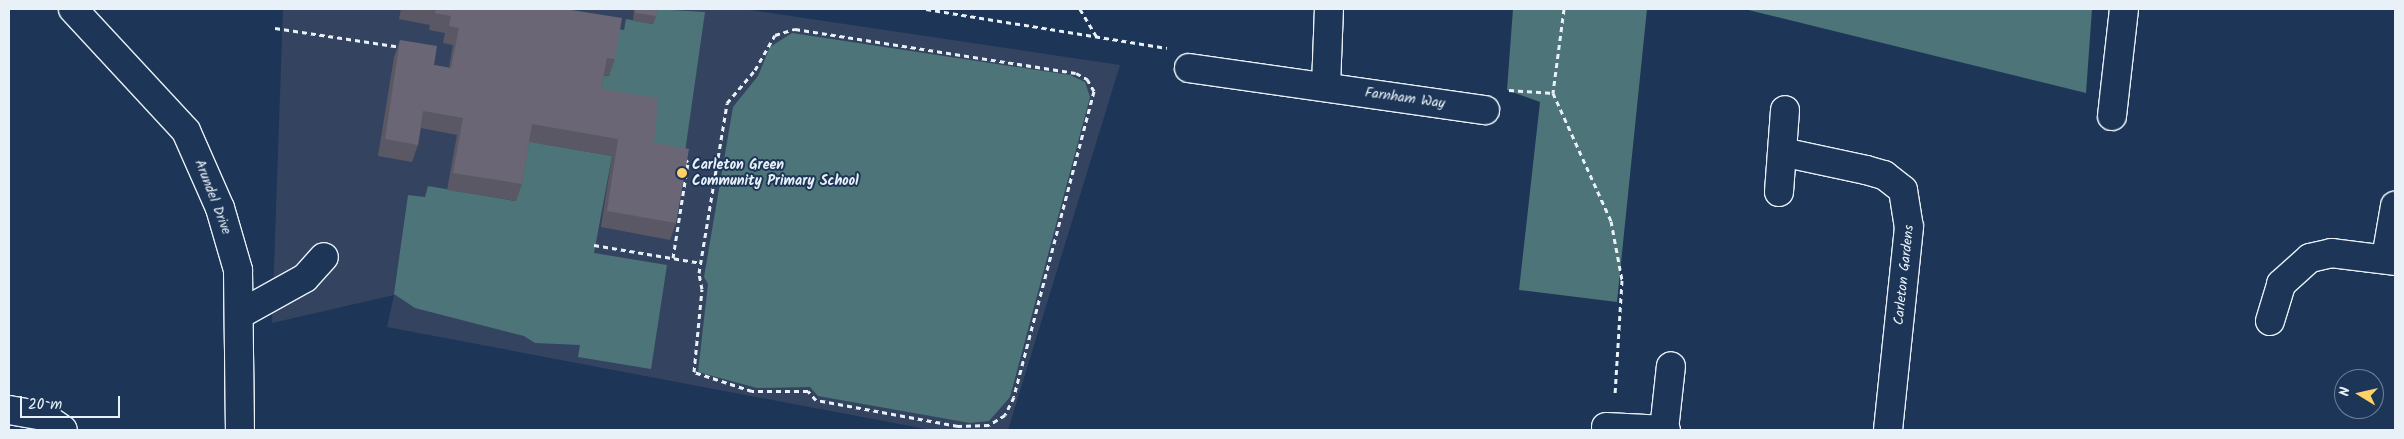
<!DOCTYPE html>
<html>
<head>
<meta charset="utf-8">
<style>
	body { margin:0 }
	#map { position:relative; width:2404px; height:439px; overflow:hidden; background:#1d3557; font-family:Kalam,sans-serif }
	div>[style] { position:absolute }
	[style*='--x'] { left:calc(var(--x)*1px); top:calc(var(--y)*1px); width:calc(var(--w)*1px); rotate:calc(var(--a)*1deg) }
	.built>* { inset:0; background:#344460 }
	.green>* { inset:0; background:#4d7478 }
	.path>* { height:3px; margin-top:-1.5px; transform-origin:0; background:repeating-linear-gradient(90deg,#e8f1f8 0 5px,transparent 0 9px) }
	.roads { filter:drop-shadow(1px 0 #e8f1f8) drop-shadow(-1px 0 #e8f1f8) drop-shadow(0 1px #e8f1f8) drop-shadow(0 -1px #e8f1f8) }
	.minor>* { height:28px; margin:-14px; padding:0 14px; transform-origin:14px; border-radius:14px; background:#1d3557 }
	.wall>* { inset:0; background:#5b5865 }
	.building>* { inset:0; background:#6a6676 }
	.dots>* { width:14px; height:14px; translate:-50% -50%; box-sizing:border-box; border:2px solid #1d3557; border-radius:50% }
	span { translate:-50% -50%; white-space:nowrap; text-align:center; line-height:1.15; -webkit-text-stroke:4px #1d3557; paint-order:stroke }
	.street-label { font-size:14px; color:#e8f1f8 }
	.poi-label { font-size:14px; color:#e8f1f8; font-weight:700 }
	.left { translate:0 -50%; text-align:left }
	.frame { position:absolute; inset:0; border:10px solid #e8f1f8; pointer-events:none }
	.north { position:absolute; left:2334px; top:369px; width:50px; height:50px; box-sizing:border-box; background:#1d3557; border:1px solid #6e8097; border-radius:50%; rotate:279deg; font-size:14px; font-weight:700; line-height:20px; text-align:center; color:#e8f1f8 }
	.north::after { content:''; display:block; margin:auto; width:18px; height:22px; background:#ffd166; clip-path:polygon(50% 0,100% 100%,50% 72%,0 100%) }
	.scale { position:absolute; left:20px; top:396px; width:100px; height:22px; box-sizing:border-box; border:2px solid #e8f1f8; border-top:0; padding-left:6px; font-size:15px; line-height:18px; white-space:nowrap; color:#e8f1f8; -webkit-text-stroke:4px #1d3557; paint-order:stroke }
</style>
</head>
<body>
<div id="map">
	<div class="built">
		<i style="clip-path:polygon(283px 9px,743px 9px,1120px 65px,1008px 430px,931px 430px,387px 327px,394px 295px,272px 323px)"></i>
	</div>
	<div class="green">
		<i style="clip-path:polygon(655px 9px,705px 12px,683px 166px,595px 106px,600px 75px,609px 76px,617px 29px,624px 30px,626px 19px,653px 24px)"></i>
		<i style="clip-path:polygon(1513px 9px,1647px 9px,1617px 302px,1519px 290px,1540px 102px,1507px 90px)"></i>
		<i style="clip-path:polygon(1744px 9px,2092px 9px,2086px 93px)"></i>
		<i style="clip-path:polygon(792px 33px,1070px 75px,1085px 82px,1090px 97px,1010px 397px,989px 421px,970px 423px,818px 396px,810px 387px,757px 388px,698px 372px,708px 284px,704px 277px,733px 107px,758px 76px,770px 47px)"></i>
		<i style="clip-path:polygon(526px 141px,612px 156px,594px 253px,667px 265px,651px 369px,578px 357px,580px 345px,535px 343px,524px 336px,415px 308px,394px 294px,408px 195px,425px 197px,428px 186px,516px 201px)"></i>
	</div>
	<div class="path">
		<i style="--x:926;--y:9;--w:244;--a:9.2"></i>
		<i style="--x:1080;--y:9;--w:33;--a:59"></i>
		<i style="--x:1564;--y:9;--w:85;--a:97.5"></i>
		<i style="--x:1553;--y:93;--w:141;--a:65.6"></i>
		<i style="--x:1611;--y:221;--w:60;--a:79.4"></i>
		<i style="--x:1622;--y:280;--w:116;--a:93.5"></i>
		<i style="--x:275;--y:28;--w:126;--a:8.6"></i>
		<i style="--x:795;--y:29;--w:284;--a:8.9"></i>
		<i style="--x:1076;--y:73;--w:13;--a:29"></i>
		<i style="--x:1087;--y:79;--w:14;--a:60"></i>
		<i style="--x:1094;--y:91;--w:316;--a:104.7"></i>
		<i style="--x:1014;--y:397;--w:20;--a:117"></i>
		<i style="--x:1005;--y:415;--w:19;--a:148"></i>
		<i style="--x:989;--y:425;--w:31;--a:178"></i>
		<i style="--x:958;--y:426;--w:144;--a:-169.6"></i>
		<i style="--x:816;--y:400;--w:12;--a:-132"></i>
		<i style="--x:808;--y:391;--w:56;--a:180"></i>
		<i style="--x:752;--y:391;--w:61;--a:-161.9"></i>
		<i style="--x:694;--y:372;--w:83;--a:-84.5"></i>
		<i style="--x:702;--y:289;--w:16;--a:-101"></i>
		<i style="--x:699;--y:273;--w:172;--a:-80.6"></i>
		<i style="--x:727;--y:103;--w:43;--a:-49.7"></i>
		<i style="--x:755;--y:70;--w:40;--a:-60.3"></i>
		<i style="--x:775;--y:35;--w:21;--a:-17"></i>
		<i style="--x:1509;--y:90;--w:44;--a:3.9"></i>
		<i style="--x:594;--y:245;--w:109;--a:9.5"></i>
		<i style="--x:673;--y:258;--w:97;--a:-81.1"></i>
		<i style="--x:688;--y:162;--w:4;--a:-135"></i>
	</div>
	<div class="roads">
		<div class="minor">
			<i style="--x:73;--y:9;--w:166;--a:47.2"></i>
			<i style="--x:186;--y:131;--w:84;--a:66.2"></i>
			<i style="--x:220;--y:208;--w:65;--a:73.8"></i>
			<i style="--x:238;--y:270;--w:160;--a:89.3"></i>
			<i style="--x:1189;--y:68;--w:299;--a:8.1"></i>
			<i style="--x:1326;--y:86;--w:77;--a:-87.8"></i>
			<i style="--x:2112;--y:116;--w:108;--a:-83.6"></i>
			<i style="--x:1782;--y:152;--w:86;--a:12.1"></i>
			<i style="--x:1866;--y:170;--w:19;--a:16"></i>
			<i style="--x:1884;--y:175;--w:24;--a:38"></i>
			<i style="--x:1903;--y:190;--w:37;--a:81"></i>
			<i style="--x:1909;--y:227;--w:204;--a:95.9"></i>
			<i style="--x:1779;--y:192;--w:82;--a:-85.8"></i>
			<i style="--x:2386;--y:258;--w:53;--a:-80.2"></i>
			<i style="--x:242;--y:313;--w:72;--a:-29.1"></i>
			<i style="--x:305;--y:278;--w:28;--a:-48"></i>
			<i style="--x:2270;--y:321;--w:39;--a:-73"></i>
			<i style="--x:2281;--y:284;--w:39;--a:-42"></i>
			<i style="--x:2310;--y:258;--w:22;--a:-13"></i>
			<i style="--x:2331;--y:253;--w:64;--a:7.1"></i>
			<i style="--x:9;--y:410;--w:35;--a:10"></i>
			<i style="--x:43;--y:416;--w:24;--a:35"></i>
			<i style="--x:1606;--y:427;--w:60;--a:2.9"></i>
			<i style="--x:1664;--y:430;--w:64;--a:-83.8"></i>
		</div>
	</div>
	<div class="wall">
		<i style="clip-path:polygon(401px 9px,565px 9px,615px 59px,609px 76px,604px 75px,601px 89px,654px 143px,676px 223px,670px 240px,601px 227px,612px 156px,529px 142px,522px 184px,516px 201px,447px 190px,457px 135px,421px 128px,418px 145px,412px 162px,378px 156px,394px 57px,400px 40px,434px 65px,449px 68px,453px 45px,443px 43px,445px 33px,429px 30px,430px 25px,399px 19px)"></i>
		<i style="clip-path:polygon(634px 9px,657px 9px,656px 16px,653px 24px,633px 21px)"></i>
	</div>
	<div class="building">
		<i style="clip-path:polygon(436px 9px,565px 9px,622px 18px,615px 59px,607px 58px,601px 89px,658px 98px,654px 143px,689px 149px,676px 223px,607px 211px,618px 139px,532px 124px,522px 184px,453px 173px,463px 118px,423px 111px,418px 145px,385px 139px,400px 40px,437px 46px,434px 65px,451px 68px,459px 28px,449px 26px,451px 16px,435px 13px)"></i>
		<i style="clip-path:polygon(636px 9px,657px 9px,656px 16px,635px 13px)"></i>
	</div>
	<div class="dots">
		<i style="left:682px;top:173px;background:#ffd166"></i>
	</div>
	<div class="street-label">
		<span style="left:1405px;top:98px;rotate:8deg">Farnham Way</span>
		<span style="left:213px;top:197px;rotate:69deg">Arundel Drive</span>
		<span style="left:1904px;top:275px;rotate:-84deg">Carleton Gardens</span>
	</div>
	<div class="poi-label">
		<span class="left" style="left:692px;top:173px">Carleton Green<br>Community Primary School</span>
	</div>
	<div class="frame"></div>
	<div class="north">N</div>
	<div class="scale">20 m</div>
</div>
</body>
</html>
